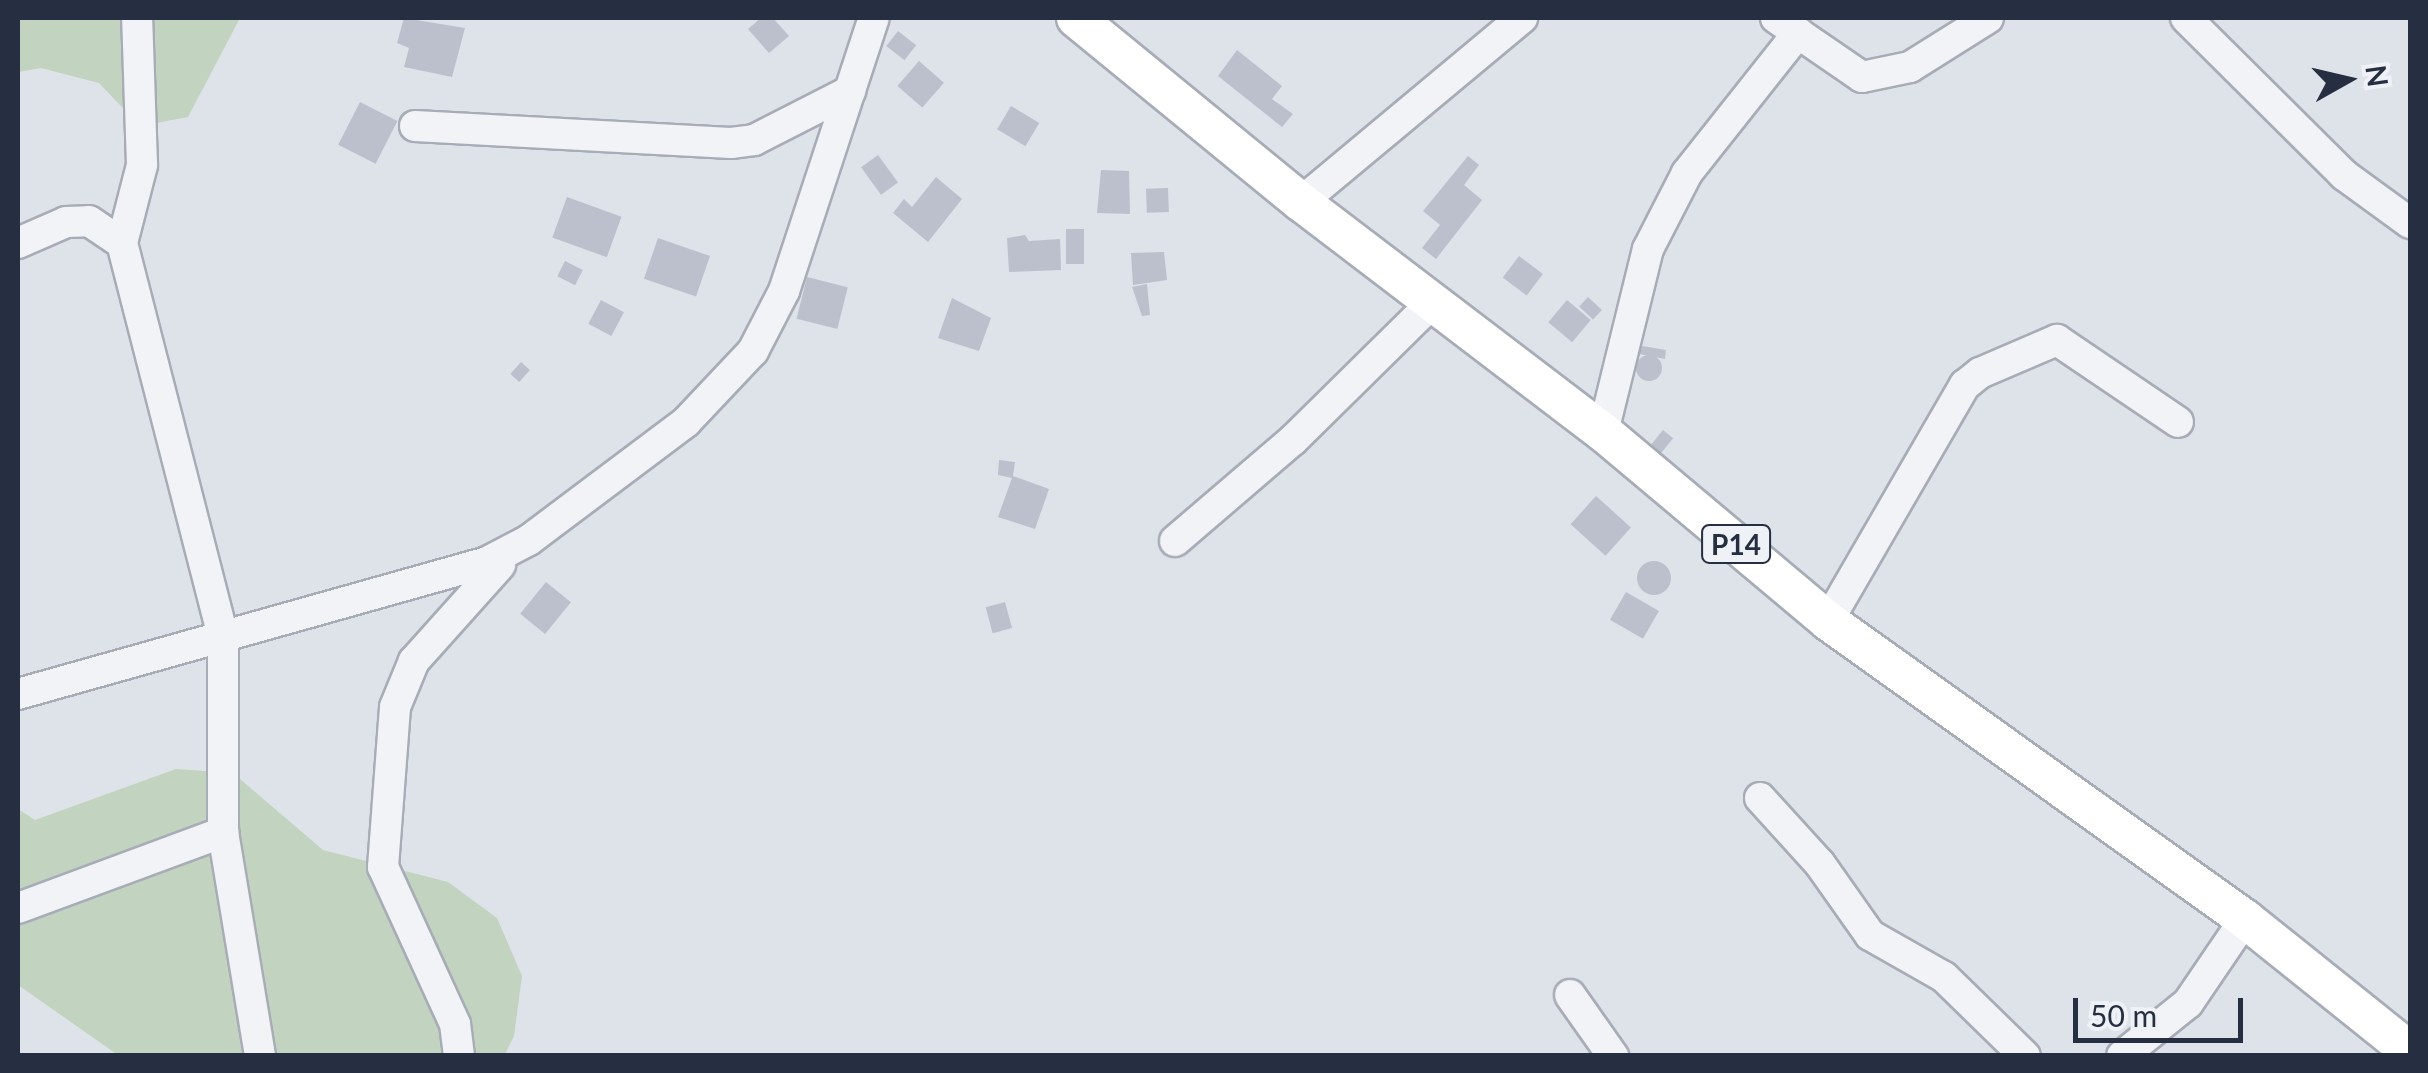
<!DOCTYPE html>
<html>
<head>
<meta charset="utf-8">
<style>
	body { margin:0 }
	#map { position:relative; width:2428px; height:1073px; overflow:hidden; background:#dee2e9; font-family:Lato,sans-serif }
	div>[style] { position:absolute }
	[style*='--x'] { left:calc(var(--x)*1px); top:calc(var(--y)*1px); width:calc(var(--w)*1px); rotate:calc(var(--a)*1deg) }
	.green>* { inset:0; background:#c2d3bf }
	.building>* { inset:0; background:#bbc0cc; transform-origin:0 0 }
	.round { border-radius:50% }
	.roads { filter:drop-shadow(2px 0 #a7acb7) drop-shadow(-2px 0 #a7acb7) drop-shadow(0 2px #a7acb7) drop-shadow(0 -2px #a7acb7) }
	.minor>* { height:30px; margin:-15px; padding:0 15px; transform-origin:15px; border-radius:15px; background:#f1f3f7 }
	.major>* { height:38px; margin:-19px; padding:0 19px; transform-origin:19px; border-radius:19px; background:#fff }
	span { translate:-50% -50%; white-space:nowrap; text-align:center; line-height:1.15; -webkit-text-stroke:8px #eef1f6; paint-order:stroke }
	.shield-label span { padding:2px 8px; background:#eef1f6; border:2px solid; border-radius:8px; -webkit-text-stroke-width:0 }
	.shield-label { font-size:28px; color:#262e41; font-weight:700 }
	.frame { position:absolute; inset:0; border:20px solid #262e41; pointer-events:none }
	.north { position:absolute; left:2298px; top:30px; width:100px; height:100px; -webkit-text-stroke:8px #eef1f6; paint-order:stroke; rotate:82deg; font-size:28px; font-weight:700; line-height:40px; text-align:center; color:#262e41 }
	.north::after { content:''; display:block; margin:auto; width:35px; height:45px; background:#262e41; clip-path:polygon(50% 0,100% 100%,50% 72%,0 100%) }
	.scale { position:absolute; left:2073px; top:998px; width:170px; height:45px; box-sizing:border-box; border:5px solid #262e41; border-top:0; padding-left:12px; font-size:30px; line-height:35px; white-space:nowrap; color:#262e41; -webkit-text-stroke:8px #eef1f6; paint-order:stroke }
</style>
</head>
<body>
<div id="map">
	<div class="green">
		<i style="clip-path:polygon(18px 18px,240px 18px,188px 117px,140px 126px,99px 83px,41px 68px,18px 72px)"></i>
		<i style="clip-path:polygon(176px 769px,233px 773px,323px 850px,448px 882px,497px 918px,522px 976px,514px 1036px,504px 1056px,118px 1055px,18px 985px,18px 809px,35px 820px)"></i>
	</div>
	<div class="building">
		<i style="clip-path:polygon(404px 18px,465px 28px,452px 77px,404px 67px,409px 48px,397px 43px)"></i>
		<i style="clip-path:polygon(761px 18px,773px 18px,789px 36px,769px 53px,748px 29px)"></i>
		<i style="left:898px;top:31px;width:23px;height:19px;rotate:38deg"></i>
		<i style="clip-path:polygon(1237px 50px,1282px 86px,1272px 99px,1293px 114px,1282px 127px,1218px 76px)"></i>
		<i style="left:919px;top:61px;width:33px;height:33px;rotate:41deg"></i>
		<i style="left:360px;top:102px;width:42px;height:48px;rotate:27deg"></i>
		<i style="left:1011px;top:106px;width:33px;height:27px;rotate:31deg"></i>
		<i style="left:878px;top:155px;width:34px;height:21px;rotate:54deg"></i>
		<i style="clip-path:polygon(1468px 156px,1479px 165px,1464px 185px,1482px 200px,1436px 259px,1422px 248px,1440px 225px,1423px 211px)"></i>
		<i style="clip-path:polygon(1101px 170px,1129px 171px,1130px 214px,1097px 213px)"></i>
		<i style="clip-path:polygon(936px 177px,962px 199px,928px 242px,893px 213px,904px 199px,912px 207px)"></i>
		<i style="left:1168px;top:188px;width:24px;height:22px;rotate:88deg"></i>
		<i style="left:567px;top:197px;width:58px;height:43px;rotate:20deg"></i>
		<i style="left:1066px;top:229px;width:18px;height:35px"></i>
		<i style="clip-path:polygon(1025px 235px,1029px 241px,1060px 239px,1061px 270px,1009px 272px,1007px 238px)"></i>
		<i style="left:658px;top:238px;width:55px;height:43px;rotate:19deg"></i>
		<i style="clip-path:polygon(1164px 252px,1167px 280px,1133px 285px,1131px 253px)"></i>
		<i style="left:1519px;top:256px;width:30px;height:27px;rotate:37deg"></i>
		<i style="left:565px;top:261px;width:20px;height:17px;rotate:27deg"></i>
		<i style="left:807px;top:277px;width:42px;height:43px;rotate:14deg"></i>
		<i style="clip-path:polygon(1147px 284px,1150px 315px,1142px 316px,1132px 287px)"></i>
		<i style="left:1588px;top:297px;width:19px;height:13px;rotate:43deg"></i>
		<i style="clip-path:polygon(952px 298px,991px 318px,979px 351px,938px 338px)"></i>
		<i style="left:601px;top:300px;width:26px;height:27px;rotate:28deg"></i>
		<i style="left:1567px;top:300px;width:31px;height:29px;rotate:40deg"></i>
		<i style="clip-path:polygon(1642px 346px,1666px 350px,1665px 359px,1639px 354px)"></i>
		<i class="round" style="left:1636px;top:355px;width:26px;height:26px"></i>
		<i style="left:521px;top:362px;width:12px;height:16px;rotate:42deg"></i>
		<i style="left:1663px;top:430px;width:13px;height:21px;rotate:39deg"></i>
		<i style="clip-path:polygon(999px 460px,1015px 462px,1013px 476px,1049px 489px,1035px 529px,998px 517px,1012px 478px,998px 475px)"></i>
		<i style="left:1596px;top:496px;width:47px;height:38px;rotate:42deg"></i>
		<i class="round" style="left:1637px;top:561px;width:34px;height:34px"></i>
		<i style="left:546px;top:582px;width:32px;height:41px;rotate:39deg"></i>
		<i style="left:1626px;top:592px;width:38px;height:32px;rotate:30deg"></i>
		<i style="left:1005px;top:602px;width:27px;height:20px;rotate:75deg"></i>
	</div>
	<div class="roads">
		<div class="minor">
			<i style="--x:1776;--y:18;--w:104;--a:34.5"></i>
			<i style="--x:1862;--y:77;--w:49;--a:-11.8"></i>
			<i style="--x:1910;--y:67;--w:92;--a:-32.1"></i>
			<i style="--x:2186;--y:18;--w:223;--a:44.8"></i>
			<i style="--x:2344;--y:175;--w:82;--a:36"></i>
			<i style="--x:415;--y:126;--w:316;--a:3.1"></i>
			<i style="--x:731;--y:143;--w:23;--a:-7"></i>
			<i style="--x:754;--y:140;--w:108;--a:-27"></i>
			<i style="--x:1301;--y:202;--w:288;--a:-39.8"></i>
			<i style="--x:18;--y:243;--w:52;--a:-23.6"></i>
			<i style="--x:66;--y:222;--w:23;--a:-2"></i>
			<i style="--x:89;--y:221;--w:40;--a:34"></i>
			<i style="--x:122;--y:243;--w:407;--a:75.6"></i>
			<i style="--x:223;--y:637;--w:195;--a:90"></i>
			<i style="--x:223;--y:832;--w:227;--a:80.6"></i>
			<i style="--x:122;--y:243;--w:81;--a:-75.6"></i>
			<i style="--x:142;--y:165;--w:147;--a:-91.9"></i>
			<i style="--x:1603;--y:432;--w:188;--a:-76.2"></i>
			<i style="--x:1648;--y:249;--w:85;--a:-62.8"></i>
			<i style="--x:1687;--y:173;--w:179;--a:-51.6"></i>
			<i style="--x:1175;--y:541;--w:155;--a:-40.6"></i>
			<i style="--x:1293;--y:440;--w:198;--a:-44.6"></i>
			<i style="--x:1828;--y:621;--w:273;--a:-59.9"></i>
			<i style="--x:1965;--y:385;--w:19;--a:-39"></i>
			<i style="--x:1980;--y:373;--w:84;--a:-23.2"></i>
			<i style="--x:2057;--y:340;--w:146;--a:34.1"></i>
			<i style="--x:18;--y:694;--w:487;--a:-15.7"></i>
			<i style="--x:487;--y:562;--w:47;--a:-27.6"></i>
			<i style="--x:529;--y:540;--w:196;--a:-36.9"></i>
			<i style="--x:686;--y:422;--w:98;--a:-46.7"></i>
			<i style="--x:753;--y:351;--w:68;--a:-62.7"></i>
			<i style="--x:784;--y:291;--w:287;--a:-71.8"></i>
			<i style="--x:1760;--y:798;--w:89;--a:47.7"></i>
			<i style="--x:1820;--y:864;--w:87;--a:54.8"></i>
			<i style="--x:1870;--y:935;--w:85;--a:29.6"></i>
			<i style="--x:1944;--y:977;--w:113;--a:44.3"></i>
			<i style="--x:18;--y:908;--w:219;--a:-20.3"></i>
			<i style="--x:1570;--y:995;--w:75;--a:54.8"></i>
			<i style="--x:459;--y:1056;--w:32;--a:-97"></i>
			<i style="--x:455;--y:1024;--w:173;--a:-114.6"></i>
			<i style="--x:383;--y:867;--w:160;--a:-85.7"></i>
			<i style="--x:395;--y:707;--w:50;--a:-67.6"></i>
			<i style="--x:414;--y:661;--w:129;--a:-48.1"></i>
			<i style="--x:2122;--y:1056;--w:85;--a:-38.8"></i>
			<i style="--x:2188;--y:1003;--w:102;--a:-55.8"></i>
		</div>
		<div class="major">
			<i style="--x:1076;--y:18;--w:291;--a:39.3"></i>
			<i style="--x:1301;--y:202;--w:380;--a:37.3"></i>
			<i style="--x:1603;--y:432;--w:294;--a:40"></i>
			<i style="--x:1828;--y:621;--w:513;--a:35.55"></i>
			<i style="--x:2245;--y:919;--w:211;--a:38.7"></i>
		</div>
	</div>
	<div class="shield-label">
		<span style="left:1736px;top:544px">P14</span>
	</div>
	<div class="frame"></div>
	<div class="north">N</div>
	<div class="scale">50 m</div>
</div>
</body>
</html>
